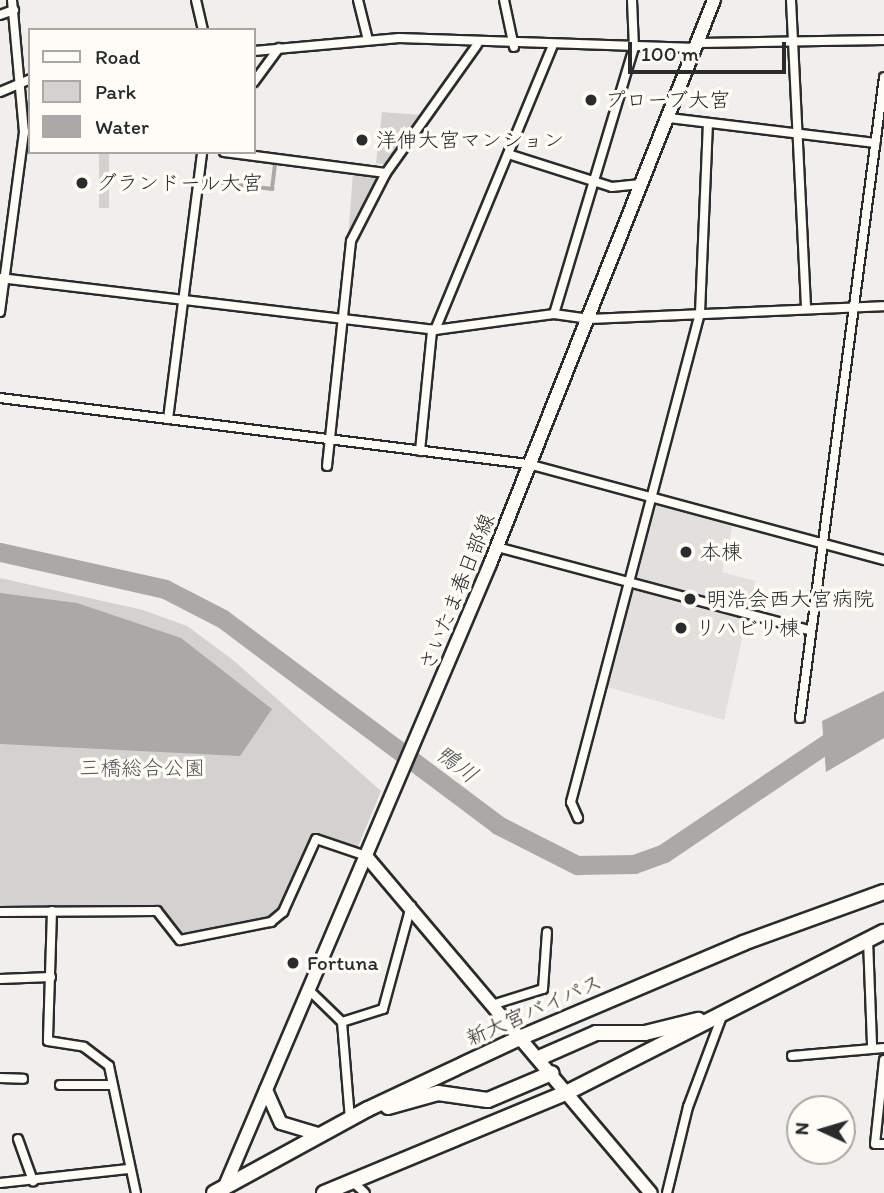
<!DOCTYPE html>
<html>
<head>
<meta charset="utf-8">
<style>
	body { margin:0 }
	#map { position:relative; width:884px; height:1193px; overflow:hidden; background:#f0efeb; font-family:Itim,"Klee One",sans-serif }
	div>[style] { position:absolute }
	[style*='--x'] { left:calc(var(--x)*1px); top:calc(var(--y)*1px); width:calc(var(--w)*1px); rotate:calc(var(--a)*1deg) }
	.built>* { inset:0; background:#e1e0dc }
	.green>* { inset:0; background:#d3d2cf; transform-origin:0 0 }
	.water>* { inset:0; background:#aaa9a7 }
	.stream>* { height:3.5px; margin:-1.75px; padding:0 1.75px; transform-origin:1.75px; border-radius:1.75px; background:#aaa9a7 }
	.river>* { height:19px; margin:-9.5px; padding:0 9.5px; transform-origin:9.5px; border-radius:9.5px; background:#aaa9a7 }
	.roads { filter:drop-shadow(2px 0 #2b2b2b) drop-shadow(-2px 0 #2b2b2b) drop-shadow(0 2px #2b2b2b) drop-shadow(0 -2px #2b2b2b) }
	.street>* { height:8px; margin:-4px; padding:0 4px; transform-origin:4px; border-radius:4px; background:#fdfcf7 }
	.secondary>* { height:12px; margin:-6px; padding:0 6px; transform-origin:6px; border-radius:6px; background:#fdfcf7 }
	.primary>* { height:12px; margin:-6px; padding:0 6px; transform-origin:6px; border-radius:6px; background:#fdfcf7 }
	.highway>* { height:14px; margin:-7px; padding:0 7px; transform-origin:7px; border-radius:7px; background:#fdfcf7 }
	.dots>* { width:19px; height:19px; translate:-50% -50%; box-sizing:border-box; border:4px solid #fdfcf7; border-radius:50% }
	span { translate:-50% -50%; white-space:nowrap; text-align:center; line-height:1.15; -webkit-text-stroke:7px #fdfcf7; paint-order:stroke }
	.poi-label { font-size:21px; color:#2b2b2b }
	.left { translate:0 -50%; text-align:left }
	.street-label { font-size:21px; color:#2b2b2b }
	.park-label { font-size:21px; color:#555554 }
	.water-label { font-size:23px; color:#575756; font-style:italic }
	.legend { position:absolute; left:28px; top:28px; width:228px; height:126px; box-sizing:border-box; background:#fdfcf7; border:2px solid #a9a8a5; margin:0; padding:9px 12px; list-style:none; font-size:21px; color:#2b2b2b }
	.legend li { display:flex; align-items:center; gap:14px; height:35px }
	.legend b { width:35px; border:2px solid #a9a8a5 }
	.north { position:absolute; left:786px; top:1095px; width:70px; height:70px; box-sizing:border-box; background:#fdfcf7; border:2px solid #a9a8a5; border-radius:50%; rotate:274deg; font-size:19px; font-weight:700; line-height:28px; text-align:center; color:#2b2b2b }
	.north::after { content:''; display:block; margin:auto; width:24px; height:32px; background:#2b2b2b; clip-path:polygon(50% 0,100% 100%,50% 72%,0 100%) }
	.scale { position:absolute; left:628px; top:42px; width:158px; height:32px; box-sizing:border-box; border:4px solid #2b2b2b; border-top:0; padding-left:9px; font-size:21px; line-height:24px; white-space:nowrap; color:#2b2b2b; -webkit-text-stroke:5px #fdfcf7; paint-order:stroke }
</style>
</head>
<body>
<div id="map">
	<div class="built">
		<i style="clip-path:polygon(656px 502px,733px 524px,722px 572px,755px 581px,724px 720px,607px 687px)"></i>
	</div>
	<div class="green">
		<i style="clip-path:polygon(382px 112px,421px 115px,386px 165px,376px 163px)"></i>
		<i style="left:99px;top:152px;width:10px;height:56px"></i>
		<i style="clip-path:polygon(353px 172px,381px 175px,348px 240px)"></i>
		<i style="clip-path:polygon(0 578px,143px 610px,187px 626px,233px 660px,381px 791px,357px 849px,321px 835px,311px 839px,279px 909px,265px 919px,179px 935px,162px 909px,0 907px)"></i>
	</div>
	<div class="water">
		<i style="clip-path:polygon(0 593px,77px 603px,181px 638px,272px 709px,240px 756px,0 744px)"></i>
		<i style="clip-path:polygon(884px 691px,884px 738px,826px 772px,822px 721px)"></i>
	</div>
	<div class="stream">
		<i style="--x:200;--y:180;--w:73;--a:7.1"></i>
		<i style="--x:272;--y:189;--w:26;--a:-83"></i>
	</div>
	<div class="river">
		<i style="--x:0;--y:552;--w:169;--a:12.6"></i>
		<i style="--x:165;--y:589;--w:65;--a:27.3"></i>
		<i style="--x:223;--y:619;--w:344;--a:36.8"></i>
		<i style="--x:498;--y:825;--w:89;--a:26.9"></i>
		<i style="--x:577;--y:865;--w:57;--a:-1"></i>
		<i style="--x:634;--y:864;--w:32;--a:-20"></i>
		<i style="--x:664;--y:853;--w:223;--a:-34"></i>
		<i style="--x:849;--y:728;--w:39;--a:-26"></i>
	</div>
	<div class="roads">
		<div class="street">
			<i style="--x:196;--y:0;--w:31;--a:77"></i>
			<i style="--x:358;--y:0;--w:41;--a:76"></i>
			<i style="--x:504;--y:0;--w:48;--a:78"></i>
			<i style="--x:791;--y:0;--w:308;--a:87.2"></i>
			<i style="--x:0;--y:15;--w:15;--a:-20"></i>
			<i style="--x:699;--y:43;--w:185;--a:-0.9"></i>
			<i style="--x:254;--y:51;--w:146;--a:-5.1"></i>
			<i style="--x:399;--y:38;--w:298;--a:1.9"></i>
			<i style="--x:254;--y:82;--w:42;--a:-53.7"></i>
			<i style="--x:0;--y:92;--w:33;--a:-23"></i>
			<i style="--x:669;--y:118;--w:208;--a:6.9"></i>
			<i style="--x:224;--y:152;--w:163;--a:7.4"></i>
			<i style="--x:508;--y:154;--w:109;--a:17.6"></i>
			<i style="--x:612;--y:187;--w:31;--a:-6"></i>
			<i style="--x:0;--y:278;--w:438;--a:6.8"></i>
			<i style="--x:435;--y:330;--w:120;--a:-7.7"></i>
			<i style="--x:554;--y:314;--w:34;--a:8"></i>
			<i style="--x:588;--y:319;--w:296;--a:-2.5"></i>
			<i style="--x:0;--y:312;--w:182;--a:-82.4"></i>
			<i style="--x:24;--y:132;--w:133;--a:-95.2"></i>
			<i style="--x:554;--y:314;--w:278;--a:-73.3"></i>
			<i style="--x:634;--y:48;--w:48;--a:-92.4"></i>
			<i style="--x:435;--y:330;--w:306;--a:-67.5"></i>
			<i style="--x:0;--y:398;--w:532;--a:7.13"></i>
			<i style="--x:528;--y:464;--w:369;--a:15.1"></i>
			<i style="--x:168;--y:419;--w:269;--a:-82.7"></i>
			<i style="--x:420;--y:451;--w:122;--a:-84.3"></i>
			<i style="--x:327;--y:466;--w:226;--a:-83.9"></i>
			<i style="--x:351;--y:241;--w:76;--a:-62.8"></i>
			<i style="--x:386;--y:173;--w:157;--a:-54.6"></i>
			<i style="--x:497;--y:547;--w:324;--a:14.9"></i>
			<i style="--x:800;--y:718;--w:646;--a:-82.53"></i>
			<i style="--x:578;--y:818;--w:17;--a:-114"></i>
			<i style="--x:571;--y:802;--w:506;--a:-75.22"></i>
			<i style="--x:700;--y:313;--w:190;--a:-87.6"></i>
			<i style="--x:52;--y:911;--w:130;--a:91.8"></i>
			<i style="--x:48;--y:1041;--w:36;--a:9"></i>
			<i style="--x:84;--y:1047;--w:31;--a:37"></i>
			<i style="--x:109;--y:1066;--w:130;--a:78"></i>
			<i style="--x:0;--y:912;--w:157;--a:-0.4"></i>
			<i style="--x:157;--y:911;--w:37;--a:52"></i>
			<i style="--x:180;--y:940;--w:93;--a:-11.2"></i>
			<i style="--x:271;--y:922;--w:16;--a:-40"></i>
			<i style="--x:283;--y:912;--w:80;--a:-65.7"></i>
			<i style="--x:316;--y:839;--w:53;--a:18.8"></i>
			<i style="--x:868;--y:940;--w:106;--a:87.8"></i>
			<i style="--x:0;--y:979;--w:51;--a:-2.2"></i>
			<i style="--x:309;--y:990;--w:46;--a:44.1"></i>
			<i style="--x:342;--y:1022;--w:97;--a:85.3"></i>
			<i style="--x:495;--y:1004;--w:50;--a:-17.4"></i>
			<i style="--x:543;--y:989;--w:57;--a:-86"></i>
			<i style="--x:342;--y:1022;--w:43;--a:-17.6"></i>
			<i style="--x:383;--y:1009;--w:107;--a:-74.8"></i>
			<i style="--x:792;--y:1056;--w:92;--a:-5"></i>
			<i style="--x:884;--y:1060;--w:84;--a:96.1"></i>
			<i style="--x:875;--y:1144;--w:9;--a:0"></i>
			<i style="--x:0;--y:1078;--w:23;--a:2"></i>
			<i style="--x:60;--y:1085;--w:52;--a:0"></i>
			<i style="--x:18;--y:1139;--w:45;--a:70.3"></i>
			<i style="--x:353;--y:1182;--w:16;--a:43"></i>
			<i style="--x:0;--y:1183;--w:129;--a:-6.2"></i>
			<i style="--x:667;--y:1193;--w:89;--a:-76.3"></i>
			<i style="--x:688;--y:1107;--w:97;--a:-69.5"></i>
		</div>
		<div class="secondary">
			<i style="--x:366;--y:856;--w:441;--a:49.8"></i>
		</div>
		<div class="primary">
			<i style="--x:266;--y:1090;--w:36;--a:66"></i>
			<i style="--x:281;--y:1123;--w:42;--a:16.7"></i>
			<i style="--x:222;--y:1193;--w:684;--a:-66.92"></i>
			<i style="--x:490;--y:564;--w:607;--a:-68.34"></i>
		</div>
		<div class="highway">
			<i style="--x:539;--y:1058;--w:62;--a:-23.7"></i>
			<i style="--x:596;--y:1033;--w:49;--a:0"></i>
			<i style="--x:645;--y:1033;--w:55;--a:-13.8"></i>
			<i style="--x:388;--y:1107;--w:52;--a:-15.6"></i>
			<i style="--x:438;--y:1093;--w:50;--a:8"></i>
			<i style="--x:488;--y:1100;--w:69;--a:-22.9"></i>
			<i style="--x:214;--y:1193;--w:175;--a:-28.6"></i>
			<i style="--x:368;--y:1109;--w:170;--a:-25.1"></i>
			<i style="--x:522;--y:1037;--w:240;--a:-23"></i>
			<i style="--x:743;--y:943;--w:150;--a:-19.9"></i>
			<i style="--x:324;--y:1193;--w:264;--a:-22.5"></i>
			<i style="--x:568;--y:1092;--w:354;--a:-26.9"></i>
		</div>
	</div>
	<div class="dots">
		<i style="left:591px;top:100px;background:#2b2b2b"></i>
		<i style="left:362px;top:140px;background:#2b2b2b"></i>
		<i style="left:82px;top:183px;background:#2b2b2b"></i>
		<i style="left:686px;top:552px;background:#2b2b2b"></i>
		<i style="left:690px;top:599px;background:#2b2b2b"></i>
		<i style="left:681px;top:628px;background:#2b2b2b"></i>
		<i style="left:293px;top:963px;background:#2b2b2b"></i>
	</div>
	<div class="poi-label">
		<span class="left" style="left:605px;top:100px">プローブ大宮</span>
		<span class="left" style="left:376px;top:140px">洋伸大宮マンション</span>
		<span class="left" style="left:96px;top:183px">グランドール大宮</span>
		<span class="left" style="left:700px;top:552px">本棟</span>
		<span class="left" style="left:706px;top:599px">明浩会西大宮病院</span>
		<span class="left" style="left:695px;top:628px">リハビリ棟</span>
		<span class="left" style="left:307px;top:963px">Fortuna</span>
	</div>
	<div class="street-label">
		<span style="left:457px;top:592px;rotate:-68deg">さいたま春日部線</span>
		<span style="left:534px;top:1010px;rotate:-24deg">新大宮バイパス</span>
	</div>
	<div class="park-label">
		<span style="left:142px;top:768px">三橋総合公園</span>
	</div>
	<div class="water-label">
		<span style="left:457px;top:764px;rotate:37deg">鴨川</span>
	</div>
	<ul class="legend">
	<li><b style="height:9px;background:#fdfcf7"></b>Road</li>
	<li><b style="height:19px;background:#d3d2cf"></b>Park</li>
	<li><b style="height:19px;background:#aaa9a7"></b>Water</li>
	</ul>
	<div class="north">N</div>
	<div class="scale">100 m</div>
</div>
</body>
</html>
